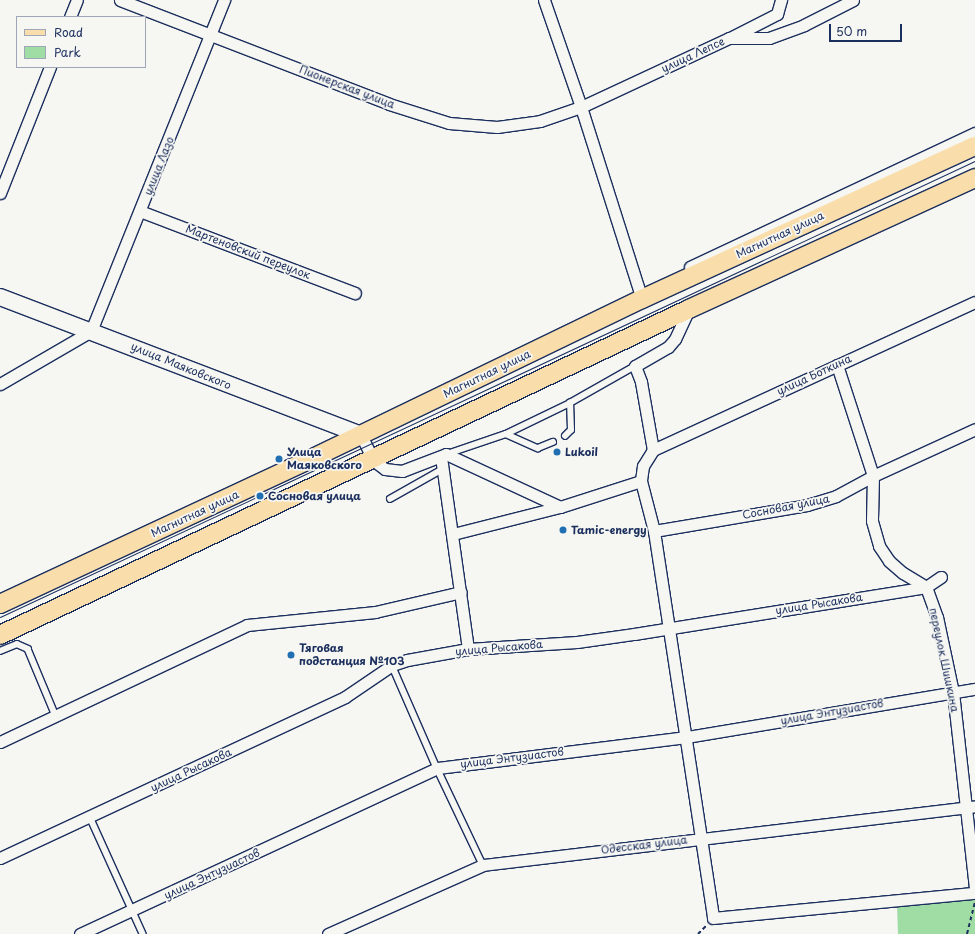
<!DOCTYPE html>
<html>
<head>
<meta charset="utf-8">
<style>
	body { margin:0 }
	#map { position:relative; width:975px; height:934px; overflow:hidden; background:#f6f6f2; font-family:"Playpen Sans",sans-serif }
	div>[style] { position:absolute }
	[style*='--x'] { left:calc(var(--x)*1px); top:calc(var(--y)*1px); width:calc(var(--w)*1px); rotate:calc(var(--a)*1deg) }
	.green>* { inset:0; background:#9fdda5 }
	.path>* { height:2px; margin-top:-1px; transform-origin:0; background:repeating-linear-gradient(90deg,#1b2f5e 0 4px,transparent 0 7px) }
	.roads { filter:drop-shadow(1px 0 #1b2f5e) drop-shadow(-1px 0 #1b2f5e) drop-shadow(0 1px #1b2f5e) drop-shadow(0 -1px #1b2f5e) }
	.lane>* { height:5.5px; margin:-2.75px; padding:0 2.75px; transform-origin:2.75px; border-radius:2.75px; background:#f6f6f2 }
	.street>* { height:11px; margin:-5.5px; padding:0 5.5px; transform-origin:5.5px; border-radius:5.5px; background:#f6f6f2 }
	.secondary>* { height:16px; margin:-8px; padding:0 8px; transform-origin:8px; border-radius:8px; background:#f6f6f2 }
	.primary>* { height:18px; margin:-9px; padding:0 9px; transform-origin:9px; border-radius:9px; background:#f9deab }
	.tram>* { height:1px; margin:-0.5px; padding:0 0.5px; transform-origin:0.5px; border-radius:0.5px; background:#1b2f5e }
	.dots>* { width:11px; height:11px; translate:-50% -50%; box-sizing:border-box; border:2px solid #f6f6f2; border-radius:50% }
	span { translate:-50% -50%; white-space:nowrap; text-align:center; line-height:1.15; -webkit-text-stroke:3.5px #f6f6f2; paint-order:stroke }
	.street-label { font-size:11px; color:#1b2f5e }
	.poi-label { font-size:11px; color:#1b2f5e; font-weight:700 }
	.left { translate:0 -50%; text-align:left }
	.legend { position:absolute; left:16px; top:16px; width:130px; height:52px; box-sizing:border-box; background:#f6f6f2; border:1px solid #9ea6b7; margin:0; padding:5px 7px; list-style:none; font-size:12px; color:#1b2f5e }
	.legend li { display:flex; align-items:center; gap:8px; height:20px }
	.legend b { width:20px; border:1px solid #9ea6b7 }
	.scale { position:absolute; left:829px; top:24px; width:73px; height:18px; box-sizing:border-box; border:2px solid #1b2f5e; border-top:0; padding-left:5px; font-size:12px; line-height:14px; white-space:nowrap; color:#1b2f5e; -webkit-text-stroke:3px #f6f6f2; paint-order:stroke }
</style>
</head>
<body>
<div id="map">
	<div class="green">
		<i style="clip-path:polygon(975px 891px,975px 934px,898px 934px,897px 906px,923px 905px)"></i>
	</div>
	<div class="path">
		<i style="--x:698;--y:934;--w:13;--a:-45"></i>
		<i style="--x:967;--y:934;--w:32;--a:-76"></i>
	</div>
	<div class="roads">
		<div class="lane">
			<i style="--x:506;--y:434;--w:35;--a:24"></i>
			<i style="--x:538;--y:448;--w:16;--a:-22"></i>
			<i style="--x:565;--y:436;--w:8;--a:-45"></i>
			<i style="--x:571;--y:430;--w:27;--a:-92"></i>
			<i style="--x:447;--y:454;--w:62;--a:-18.7"></i>
			<i style="--x:506;--y:434;--w:71;--a:-25.8"></i>
			<i style="--x:570;--y:403;--w:75;--a:-29.6"></i>
			<i style="--x:390;--y:499;--w:61;--a:-29.5"></i>
			<i style="--x:0;--y:651;--w:18;--a:-22"></i>
			<i style="--x:17;--y:644;--w:12;--a:24"></i>
			<i style="--x:28;--y:649;--w:70;--a:67.4"></i>
			<i style="--x:392;--y:665;--w:112;--a:66.4"></i>
			<i style="--x:437;--y:768;--w:107;--a:64.6"></i>
			<i style="--x:90;--y:817;--w:128;--a:65.6"></i>
		</div>
		<div class="street">
			<i style="--x:120;--y:0;--w:288;--a:21.1"></i>
			<i style="--x:389;--y:104;--w:63;--a:17.6"></i>
			<i style="--x:449;--y:123;--w:48;--a:4.8"></i>
			<i style="--x:497;--y:127;--w:43;--a:-7.9"></i>
			<i style="--x:540;--y:121;--w:43;--a:-18.9"></i>
			<i style="--x:581;--y:107;--w:163;--a:-25"></i>
			<i style="--x:729;--y:38;--w:40;--a:0"></i>
			<i style="--x:769;--y:38;--w:37;--a:-20"></i>
			<i style="--x:804;--y:25;--w:55;--a:-27"></i>
			<i style="--x:544;--y:0;--w:113;--a:70.9"></i>
			<i style="--x:581;--y:107;--w:201;--a:72.4"></i>
			<i style="--x:70;--y:17;--w:18;--a:-68"></i>
			<i style="--x:730;--y:38;--w:53;--a:-27.1"></i>
			<i style="--x:777;--y:14;--w:15;--a:-74"></i>
			<i style="--x:0;--y:193;--w:136;--a:-68.4"></i>
			<i style="--x:140;--y:211;--w:230;--a:20.9"></i>
			<i style="--x:690;--y:267;--w:315;--a:-25.2"></i>
			<i style="--x:689;--y:309;--w:33;--a:115"></i>
			<i style="--x:675;--y:339;--w:11;--a:131"></i>
			<i style="--x:668;--y:347;--w:38;--a:150"></i>
			<i style="--x:635;--y:366;--w:17;--a:69"></i>
			<i style="--x:641;--y:382;--w:69;--a:80"></i>
			<i style="--x:653;--y:450;--w:19;--a:122"></i>
			<i style="--x:643;--y:466;--w:15;--a:98"></i>
			<i style="--x:641;--y:481;--w:52;--a:75.4"></i>
			<i style="--x:654;--y:531;--w:391;--a:81.3"></i>
			<i style="--x:713;--y:918;--w:263;--a:-5.5"></i>
			<i style="--x:837;--y:365;--w:117;--a:72"></i>
			<i style="--x:873;--y:476;--w:45;--a:91.3"></i>
			<i style="--x:872;--y:521;--w:26;--a:74"></i>
			<i style="--x:879;--y:546;--w:18;--a:56"></i>
			<i style="--x:889;--y:561;--w:18;--a:41"></i>
			<i style="--x:903;--y:573;--w:27;--a:31"></i>
			<i style="--x:926;--y:587;--w:32;--a:70"></i>
			<i style="--x:937;--y:617;--w:77;--a:78"></i>
			<i style="--x:953;--y:692;--w:197;--a:83.6"></i>
			<i style="--x:0;--y:384;--w:105;--a:-30.2"></i>
			<i style="--x:91;--y:331;--w:357;--a:-68.1"></i>
			<i style="--x:361;--y:435;--w:28;--a:64"></i>
			<i style="--x:373;--y:460;--w:15;--a:37"></i>
			<i style="--x:385;--y:469;--w:17;--a:7"></i>
			<i style="--x:402;--y:471;--w:47;--a:-21.1"></i>
			<i style="--x:446;--y:454;--w:126;--a:24.9"></i>
			<i style="--x:653;--y:450;--w:354;--a:-24.7"></i>
			<i style="--x:441;--y:457;--w:194;--a:82"></i>
			<i style="--x:654;--y:531;--w:155;--a:-9.6"></i>
			<i style="--x:807;--y:505;--w:30;--a:-17"></i>
			<i style="--x:836;--y:496;--w:42;--a:-28.4"></i>
			<i style="--x:873;--y:476;--w:112;--a:-24.7"></i>
			<i style="--x:453;--y:534;--w:110;--a:-14.2"></i>
			<i style="--x:560;--y:507;--w:85;--a:-17.8"></i>
			<i style="--x:0;--y:742;--w:273;--a:-25.3"></i>
			<i style="--x:247;--y:625;--w:129;--a:-5.8"></i>
			<i style="--x:375;--y:612;--w:88;--a:-13.1"></i>
			<i style="--x:0;--y:858;--w:381;--a:-25"></i>
			<i style="--x:345;--y:697;--w:57;--a:-34.2"></i>
			<i style="--x:392;--y:665;--w:16;--a:-18"></i>
			<i style="--x:407;--y:660;--w:62;--a:-10.2"></i>
			<i style="--x:468;--y:649;--w:109;--a:-3.7"></i>
			<i style="--x:577;--y:642;--w:58;--a:-8"></i>
			<i style="--x:634;--y:634;--w:296;--a:-9.1"></i>
			<i style="--x:926;--y:587;--w:18;--a:-34"></i>
			<i style="--x:80;--y:934;--w:394;--a:-24.9"></i>
			<i style="--x:437;--y:768;--w:252;--a:-7.1"></i>
			<i style="--x:687;--y:737;--w:292;--a:-9.5"></i>
			<i style="--x:328;--y:934;--w:170;--a:-24"></i>
			<i style="--x:483;--y:865;--w:496;--a:-6.8"></i>
		</div>
		<div class="secondary">
			<i style="--x:0;--y:297;--w:386;--a:20.9"></i>
		</div>
		<div class="primary">
			<i style="--x:0;--y:604;--w:345;--a:-25"></i>
			<i style="--x:313;--y:458;--w:365;--a:-25.8"></i>
			<i style="--x:642;--y:299;--w:366;--a:-24.7"></i>
			<i style="--x:0;--y:635;--w:762;--a:-25.32"></i>
			<i style="--x:689;--y:309;--w:315;--a:-24.6"></i>
		</div>
	</div>
	<div class="tram">
		<i style="--x:0;--y:617;--w:1076;--a:-25.07"></i>
	</div>
	<div class="dots">
		<i style="left:557px;top:452px;background:#1f6fb2"></i>
		<i style="left:279px;top:459px;background:#1f6fb2"></i>
		<i style="left:260px;top:496px;background:#1f6fb2"></i>
		<i style="left:563px;top:530px;background:#1f6fb2"></i>
		<i style="left:291px;top:655px;background:#1f6fb2"></i>
	</div>
	<div class="street-label">
		<span style="left:693px;top:55px;rotate:-25deg">улица Лепсе</span>
		<span style="left:347px;top:87px;rotate:21deg">Пионерская улица</span>
		<span style="left:159px;top:166px;rotate:-68deg">улица Лазо</span>
		<span style="left:780px;top:235px;rotate:-25deg">Магнитная улица</span>
		<span style="left:248px;top:252px;rotate:21deg">Мартеновский переулок</span>
		<span style="left:181px;top:366px;rotate:22deg">улица Маяковского</span>
		<span style="left:487px;top:374px;rotate:-26deg">Магнитная улица</span>
		<span style="left:814px;top:375px;rotate:-25deg">улица Боткина</span>
		<span style="left:786px;top:507px;rotate:-11deg">Сосновая улица</span>
		<span style="left:195px;top:514px;rotate:-25deg">Магнитная улица</span>
		<span style="left:819px;top:604px;rotate:-9deg">улица Рысакова</span>
		<span style="left:499px;top:648px;rotate:-5deg">улица Рысакова</span>
		<span style="left:944px;top:660px;rotate:78deg">переулок Шишкина</span>
		<span style="left:832px;top:712px;rotate:-10deg">улица Энтузиастов</span>
		<span style="left:512px;top:758px;rotate:-7deg">улица Энтузиастов</span>
		<span style="left:191px;top:770px;rotate:-25deg">улица Рысакова</span>
		<span style="left:644px;top:845px;rotate:-7deg">Одесская улица</span>
		<span style="left:212px;top:874px;rotate:-25deg">улица Энтузиастов</span>
	</div>
	<div class="poi-label">
		<span class="left" style="left:565px;top:452px">Lukoil</span>
		<span class="left" style="left:287px;top:459px">Улица<br>Маяковского</span>
		<span class="left" style="left:268px;top:496px">Сосновая улица</span>
		<span class="left" style="left:571px;top:530px">Tamic-energy</span>
		<span class="left" style="left:299px;top:655px">Тяговая<br>подстанция №103</span>
	</div>
	<ul class="legend">
	<li><b style="height:5px;background:#f9deab"></b>Road</li>
	<li><b style="height:11px;background:#9fdda5"></b>Park</li>
	</ul>
	<div class="scale">50 m</div>
</div>
</body>
</html>
